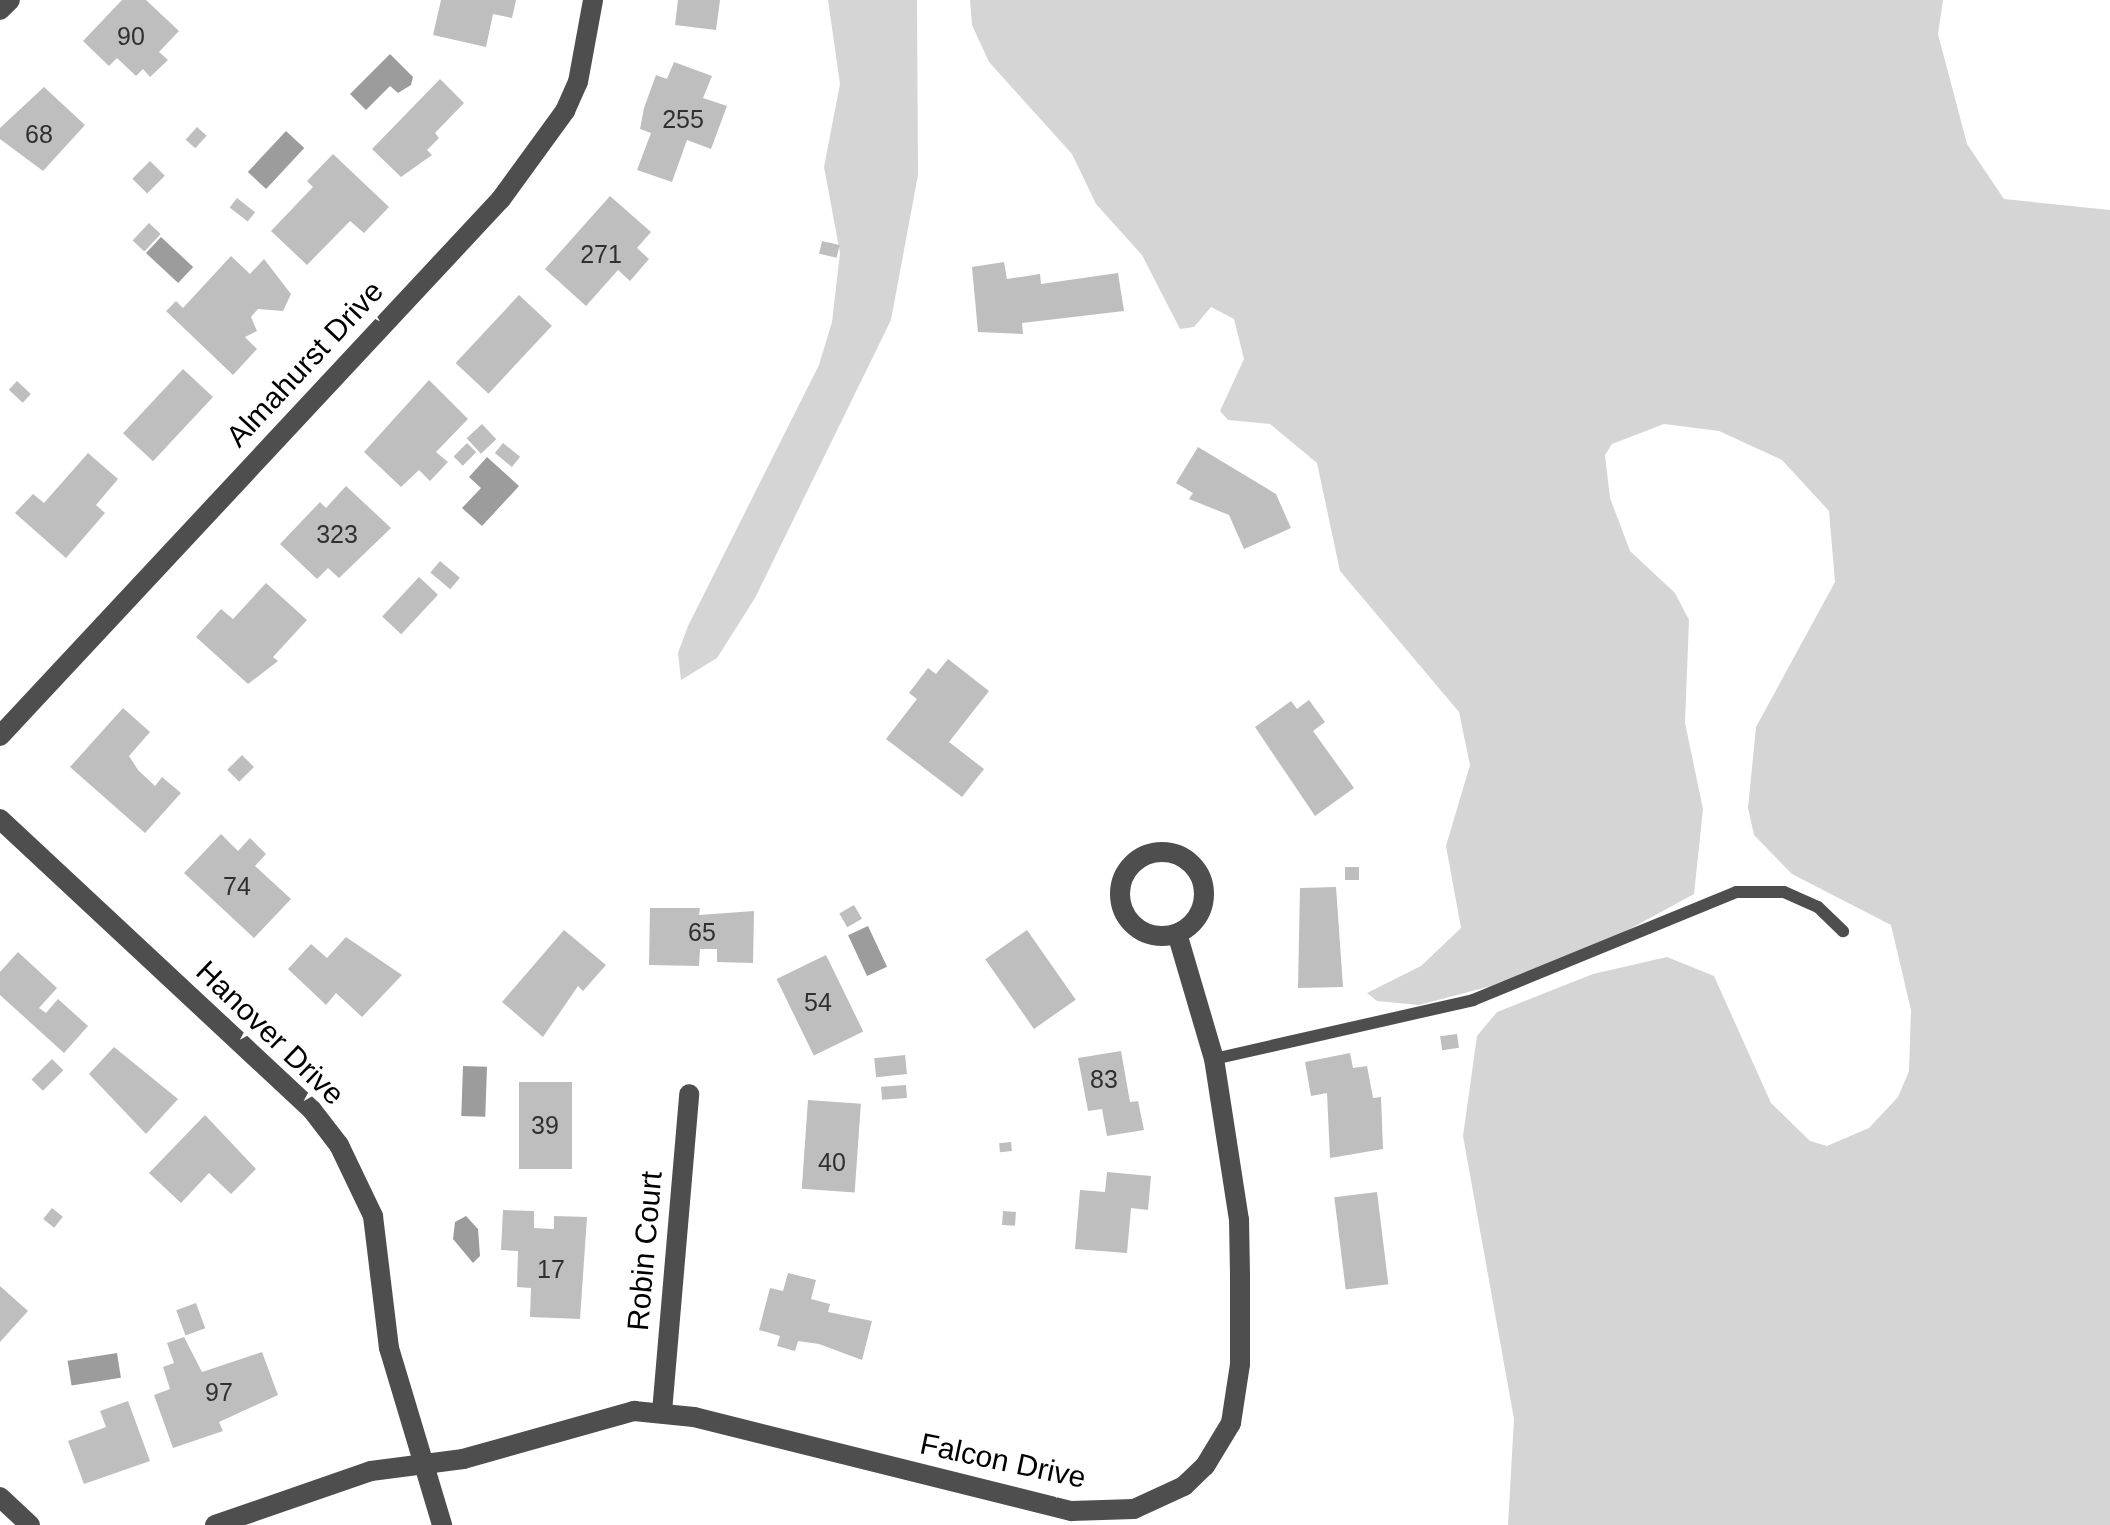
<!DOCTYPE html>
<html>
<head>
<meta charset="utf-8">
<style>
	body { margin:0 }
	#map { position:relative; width:2110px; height:1525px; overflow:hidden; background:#fff; font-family:Helvetica,sans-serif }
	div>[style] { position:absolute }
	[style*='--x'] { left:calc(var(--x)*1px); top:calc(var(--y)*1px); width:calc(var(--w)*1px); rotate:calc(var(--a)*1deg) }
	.green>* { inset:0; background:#d5d5d5 }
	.water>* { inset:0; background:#9c9c9c; transform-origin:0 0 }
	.building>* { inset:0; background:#bebebe; transform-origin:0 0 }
	.service>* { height:12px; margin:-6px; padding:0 6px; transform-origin:6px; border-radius:6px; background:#4e4e4e }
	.minor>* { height:20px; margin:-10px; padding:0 10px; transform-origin:10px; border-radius:10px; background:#4e4e4e }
	.minor>.ring { margin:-10px; padding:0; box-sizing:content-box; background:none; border:20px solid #4e4e4e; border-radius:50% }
	span { translate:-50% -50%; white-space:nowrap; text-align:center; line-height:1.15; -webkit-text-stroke:10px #fff; paint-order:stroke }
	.number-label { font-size:25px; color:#303030 }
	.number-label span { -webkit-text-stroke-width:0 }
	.street-label { font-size:30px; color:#000 }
</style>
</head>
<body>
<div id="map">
	<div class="green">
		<i style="clip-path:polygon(828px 0,917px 0,918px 175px,891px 320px,755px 598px,717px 658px,681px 680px,678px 653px,688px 626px,819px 365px,832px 322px,840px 253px,824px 167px,840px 84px)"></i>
		<i style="clip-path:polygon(970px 0,1943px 0,1938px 34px,1967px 144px,2004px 199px,2110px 210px,2110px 1525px,1508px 1525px,1514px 1419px,1463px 1136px,1477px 1036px,1497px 1012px,1593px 974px,1667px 957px,1714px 976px,1771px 1103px,1810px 1141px,1827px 1146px,1869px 1128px,1898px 1097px,1909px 1071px,1911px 1010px,1891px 925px,1792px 874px,1754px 835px,1748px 808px,1756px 727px,1835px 582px,1829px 511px,1782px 460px,1719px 431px,1664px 424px,1612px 444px,1605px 455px,1610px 498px,1630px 551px,1675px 593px,1689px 620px,1685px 723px,1703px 809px,1694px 894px,1595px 948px,1491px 986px,1419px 1005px,1377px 1001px,1367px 993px,1421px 966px,1461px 928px,1446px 846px,1470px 765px,1459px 712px,1340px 571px,1317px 463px,1270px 424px,1228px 420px,1220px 411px,1244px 359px,1234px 319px,1211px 307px,1194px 327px,1180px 329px,1142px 255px,1096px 204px,1072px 154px,989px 62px,972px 25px)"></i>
	</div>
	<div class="water">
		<i style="clip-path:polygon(390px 54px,413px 77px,411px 85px,398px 93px,390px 86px,366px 110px,350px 94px)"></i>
		<i style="left:286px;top:131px;width:25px;height:56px;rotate:43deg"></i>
		<i style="left:161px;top:237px;width:44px;height:22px;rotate:43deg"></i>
		<i style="clip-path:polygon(487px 457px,519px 486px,482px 526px,462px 508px,481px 488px,469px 477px)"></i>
		<i style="left:868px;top:926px;width:45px;height:22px;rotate:65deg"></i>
		<i style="left:463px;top:1066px;width:24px;height:50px;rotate:2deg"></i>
		<i style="clip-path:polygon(466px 1216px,478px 1229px,480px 1256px,473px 1263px,453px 1239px,455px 1222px)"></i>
		<i style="left:117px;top:1353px;width:25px;height:50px;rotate:81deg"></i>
	</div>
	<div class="building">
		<i style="clip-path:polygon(122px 0,146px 0,179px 31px,159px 52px,168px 60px,150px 77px,143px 69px,136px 76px,117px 58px,109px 66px,83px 41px)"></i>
		<i style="clip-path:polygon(441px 0,516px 0,512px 18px,493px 14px,486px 47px,433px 35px)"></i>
		<i style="clip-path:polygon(678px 0,720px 0,716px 30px,675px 25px)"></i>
		<i style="clip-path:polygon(674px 62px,712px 76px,703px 98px,727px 106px,711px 149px,687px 140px,672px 182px,637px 170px,651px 133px,640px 129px,644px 108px,656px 75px,667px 79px)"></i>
		<i style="clip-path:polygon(440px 79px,464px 103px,435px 133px,439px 138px,427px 150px,432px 155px,401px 177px,372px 149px)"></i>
		<i style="clip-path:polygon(44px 87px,85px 125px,43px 171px,0 139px,0 128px)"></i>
		<i style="left:197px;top:127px;width:13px;height:17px;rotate:42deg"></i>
		<i style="clip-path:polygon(333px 154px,389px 207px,364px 233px,350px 221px,307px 265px,271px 231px,313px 187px,307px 181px)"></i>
		<i style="left:150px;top:161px;width:21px;height:25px;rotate:45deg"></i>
		<i style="clip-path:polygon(610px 196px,651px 232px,637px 248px,649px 259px,630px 281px,618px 270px,586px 306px,545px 269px)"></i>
		<i style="left:237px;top:198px;width:23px;height:12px;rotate:38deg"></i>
		<i style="left:149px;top:223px;width:16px;height:24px;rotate:43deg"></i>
		<i style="left:822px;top:241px;width:18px;height:13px;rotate:13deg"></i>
		<i style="clip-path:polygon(231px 256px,250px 274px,264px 259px,291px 294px,283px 311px,258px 309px,251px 317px,257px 331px,245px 337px,257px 349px,233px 375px,166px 311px,176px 301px,183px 308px)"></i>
		<i style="clip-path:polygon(1004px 262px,1007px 279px,1040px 274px,1041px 284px,1118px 273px,1124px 311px,1022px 323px,1023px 334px,978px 332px,972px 267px)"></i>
		<i style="left:519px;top:295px;width:45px;height:93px;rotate:43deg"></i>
		<i style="left:183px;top:369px;width:41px;height:88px;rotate:43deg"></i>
		<i style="clip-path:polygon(429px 380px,468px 419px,436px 452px,448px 462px,430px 481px,419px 470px,401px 487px,364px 452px)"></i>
		<i style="left:17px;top:381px;width:19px;height:12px;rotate:43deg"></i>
		<i style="left:482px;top:424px;width:21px;height:21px;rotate:47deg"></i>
		<i style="left:467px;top:443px;width:13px;height:19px;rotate:45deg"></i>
		<i style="left:503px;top:443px;width:22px;height:13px;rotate:39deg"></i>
		<i style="clip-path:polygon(1198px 447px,1276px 494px,1291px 528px,1244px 549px,1229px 515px,1189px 499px,1193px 493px,1176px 483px)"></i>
		<i style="clip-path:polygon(88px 453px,118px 479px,96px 505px,105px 513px,66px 558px,15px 513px,33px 494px,44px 503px)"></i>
		<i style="clip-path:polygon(346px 486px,391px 528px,339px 578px,328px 568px,317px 579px,280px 544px,320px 502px,326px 508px)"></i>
		<i style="left:440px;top:561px;width:26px;height:15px;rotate:40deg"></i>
		<i style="left:419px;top:577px;width:26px;height:54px;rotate:43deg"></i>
		<i style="clip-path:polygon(266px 583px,307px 620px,273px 657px,278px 661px,248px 684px,196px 637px,221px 609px,233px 619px)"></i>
		<i style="clip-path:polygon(948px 659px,989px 691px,949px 742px,984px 769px,962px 797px,886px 739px,917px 699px,909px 693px,928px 668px,936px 674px)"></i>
		<i style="clip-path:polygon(1309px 700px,1325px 722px,1313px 731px,1354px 788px,1315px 816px,1255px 727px,1291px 701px,1297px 709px)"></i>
		<i style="clip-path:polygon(123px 708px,150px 732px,129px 756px,138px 770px,155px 786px,162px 777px,181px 793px,145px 833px,70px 767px)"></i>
		<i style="left:242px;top:755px;width:17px;height:21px;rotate:45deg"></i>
		<i style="clip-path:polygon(221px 834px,238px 851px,250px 838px,266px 854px,255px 866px,291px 899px,254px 938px,184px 873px)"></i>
		<i style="left:1359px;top:867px;width:13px;height:14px;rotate:90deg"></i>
		<i style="clip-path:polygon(1336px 887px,1343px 987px,1298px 988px,1300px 888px)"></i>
		<i style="left:854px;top:905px;width:16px;height:17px;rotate:60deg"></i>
		<i style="clip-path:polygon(650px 908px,700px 908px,699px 915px,754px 911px,753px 963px,717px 962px,717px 949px,700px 949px,699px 966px,649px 965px)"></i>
		<i style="clip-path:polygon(564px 930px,606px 965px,583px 991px,578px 986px,543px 1037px,502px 1002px)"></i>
		<i style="left:1027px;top:930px;width:85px;height:51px;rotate:55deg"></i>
		<i style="clip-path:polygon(346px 937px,402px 975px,362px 1017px,336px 993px,326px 1005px,288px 969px,311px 944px,327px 958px)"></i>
		<i style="clip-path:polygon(18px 952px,57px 988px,39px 1008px,46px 1013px,58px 999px,88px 1026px,64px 1053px,0 995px,0 972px)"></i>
		<i style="left:826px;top:955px;width:85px;height:55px;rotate:64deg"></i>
		<i style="left:1457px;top:1034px;width:14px;height:17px;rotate:82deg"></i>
		<i style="clip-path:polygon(114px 1047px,178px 1099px,146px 1134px,89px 1074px)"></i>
		<i style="clip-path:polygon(1121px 1051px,1130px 1102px,1138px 1101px,1144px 1130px,1107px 1136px,1102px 1109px,1088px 1111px,1078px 1058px)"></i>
		<i style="clip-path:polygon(1350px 1053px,1353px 1068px,1367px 1066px,1373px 1098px,1381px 1097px,1383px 1149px,1330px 1158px,1327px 1093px,1311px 1096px,1305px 1062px)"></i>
		<i style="left:905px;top:1055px;width:19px;height:31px;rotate:84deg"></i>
		<i style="left:52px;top:1059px;width:16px;height:29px;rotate:45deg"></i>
		<i style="left:519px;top:1082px;width:53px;height:87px"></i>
		<i style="left:906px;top:1085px;width:13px;height:25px;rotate:86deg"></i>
		<i style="left:808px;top:1100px;width:53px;height:89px;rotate:4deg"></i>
		<i style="clip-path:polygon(205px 1115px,256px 1169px,231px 1194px,209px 1173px,181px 1203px,149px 1173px)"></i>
		<i style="left:1011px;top:1142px;width:9px;height:12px;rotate:84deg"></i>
		<i style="clip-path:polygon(1107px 1172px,1151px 1176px,1148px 1210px,1131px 1208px,1127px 1253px,1075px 1249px,1080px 1190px,1105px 1192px)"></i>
		<i style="left:1377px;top:1192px;width:93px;height:43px;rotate:83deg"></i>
		<i style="left:52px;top:1208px;width:14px;height:14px;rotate:39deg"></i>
		<i style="clip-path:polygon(503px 1210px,534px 1211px,534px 1228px,554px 1229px,554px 1216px,587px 1217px,580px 1319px,530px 1317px,531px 1288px,517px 1287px,518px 1251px,501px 1250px)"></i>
		<i style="left:1003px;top:1211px;width:13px;height:14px;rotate:4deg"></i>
		<i style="clip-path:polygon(788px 1273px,816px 1280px,811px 1299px,830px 1304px,828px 1312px,872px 1321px,862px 1360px,819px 1344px,798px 1341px,795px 1351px,777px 1346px,780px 1336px,759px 1330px,770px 1288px,783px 1291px)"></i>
		<i style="clip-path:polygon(0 1286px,28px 1311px,0 1342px)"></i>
		<i style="left:196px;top:1303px;width:27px;height:21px;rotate:70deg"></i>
		<i style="clip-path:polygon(184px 1337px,202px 1372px,262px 1352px,278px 1395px,219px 1422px,223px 1431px,173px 1448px,154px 1395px,170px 1389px,163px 1367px,174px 1363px,167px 1343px)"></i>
		<i style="clip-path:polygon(128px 1401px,150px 1461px,84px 1484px,68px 1441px,106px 1427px,100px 1411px)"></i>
	</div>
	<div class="service">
		<i style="--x:1214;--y:1059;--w:266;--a:-12.8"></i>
		<i style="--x:1473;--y:1000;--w:284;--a:-22.3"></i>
		<i style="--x:1736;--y:892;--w:48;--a:0"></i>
		<i style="--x:1784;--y:892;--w:37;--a:24"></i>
		<i style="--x:1818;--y:907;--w:35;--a:44"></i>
	</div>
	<div class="minor">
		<i style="--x:0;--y:10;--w:14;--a:-45"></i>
		<i style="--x:0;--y:736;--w:734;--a:-46.99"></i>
		<i style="--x:501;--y:199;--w:109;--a:-54"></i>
		<i style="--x:565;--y:111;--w:32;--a:-66"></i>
		<i style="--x:578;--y:82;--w:83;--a:-79.6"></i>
		<i style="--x:0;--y:819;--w:427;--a:43"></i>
		<i style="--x:312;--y:1110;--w:44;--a:52.4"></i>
		<i style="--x:339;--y:1145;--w:79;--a:64.4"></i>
		<i style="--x:373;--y:1216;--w:133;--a:83.1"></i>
		<i style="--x:389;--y:1348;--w:185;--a:73.3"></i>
		<i class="ring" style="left:1120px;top:852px;width:64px;height:64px"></i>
		<i style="--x:662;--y:1412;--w:319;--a:-85.1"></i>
		<i style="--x:0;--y:1497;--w:41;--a:43"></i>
		<i style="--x:215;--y:1525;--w:165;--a:-19.1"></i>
		<i style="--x:371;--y:1471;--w:93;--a:-7.4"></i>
		<i style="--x:463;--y:1459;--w:178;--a:-15.7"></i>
		<i style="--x:634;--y:1411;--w:60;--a:5.7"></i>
		<i style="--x:694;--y:1417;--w:389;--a:14"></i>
		<i style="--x:1071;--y:1511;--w:63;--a:-1.8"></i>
		<i style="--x:1134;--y:1509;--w:55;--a:-24.7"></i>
		<i style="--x:1184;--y:1486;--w:29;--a:-44"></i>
		<i style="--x:1205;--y:1466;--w:50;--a:-58.8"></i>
		<i style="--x:1231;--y:1423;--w:60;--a:-81.3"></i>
		<i style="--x:1240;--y:1364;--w:89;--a:-90"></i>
		<i style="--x:1240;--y:1275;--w:55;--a:-91"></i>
		<i style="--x:1239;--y:1220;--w:163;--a:-98.8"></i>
		<i style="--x:1214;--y:1059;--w:131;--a:-106.4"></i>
	</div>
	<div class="number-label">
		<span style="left:131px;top:36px">90</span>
		<span style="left:683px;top:119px">255</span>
		<span style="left:39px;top:134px">68</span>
		<span style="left:601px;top:254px">271</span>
		<span style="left:337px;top:534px">323</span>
		<span style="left:237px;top:886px">74</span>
		<span style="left:702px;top:932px">65</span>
		<span style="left:818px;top:1002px">54</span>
		<span style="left:1104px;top:1079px">83</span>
		<span style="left:545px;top:1125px">39</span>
		<span style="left:832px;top:1162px">40</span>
		<span style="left:551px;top:1269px">17</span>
		<span style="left:219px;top:1392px">97</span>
	</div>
	<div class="street-label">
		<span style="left:305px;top:364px;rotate:-47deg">Almahurst Drive</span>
		<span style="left:270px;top:1033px;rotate:44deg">Hanover Drive</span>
		<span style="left:645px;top:1251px;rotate:-85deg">Robin Court</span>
		<span style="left:1003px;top:1461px;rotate:12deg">Falcon Drive</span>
	</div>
</div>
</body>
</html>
